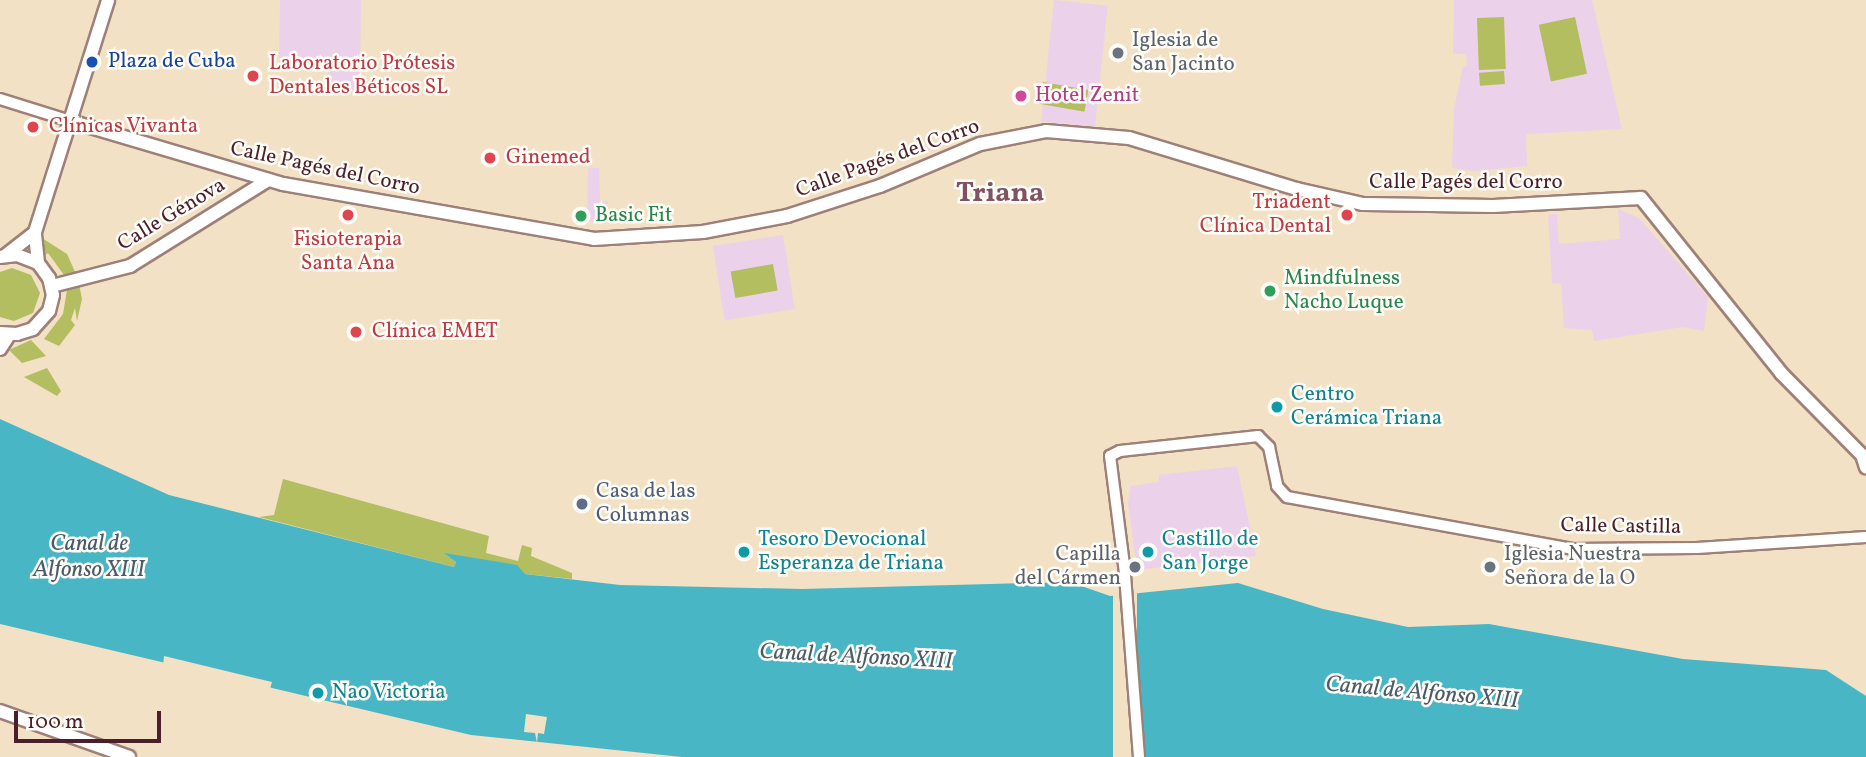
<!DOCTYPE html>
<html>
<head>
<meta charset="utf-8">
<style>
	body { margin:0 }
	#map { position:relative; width:1866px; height:757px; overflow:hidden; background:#f2e1c4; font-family:Vollkorn,serif }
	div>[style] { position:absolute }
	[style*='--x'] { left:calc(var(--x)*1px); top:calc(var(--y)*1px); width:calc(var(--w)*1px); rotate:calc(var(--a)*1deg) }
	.built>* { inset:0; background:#ecd1ea; transform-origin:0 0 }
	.green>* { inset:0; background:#b2be60; transform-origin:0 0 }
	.water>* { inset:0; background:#49b6c5 }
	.pier>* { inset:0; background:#f2e1c4; transform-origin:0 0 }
	.roads { filter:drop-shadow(2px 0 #9e8078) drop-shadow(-2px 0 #9e8078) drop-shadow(0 2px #9e8078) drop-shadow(0 -2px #9e8078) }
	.tertiary>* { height:10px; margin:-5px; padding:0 5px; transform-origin:5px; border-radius:5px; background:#fff }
	.secondary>* { height:12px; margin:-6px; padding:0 6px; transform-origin:6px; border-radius:6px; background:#fff }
	.primary>* { height:12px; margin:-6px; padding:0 6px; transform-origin:6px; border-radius:6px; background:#fff }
	.dots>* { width:19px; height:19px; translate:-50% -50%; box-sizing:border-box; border:4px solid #fdfcf7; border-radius:50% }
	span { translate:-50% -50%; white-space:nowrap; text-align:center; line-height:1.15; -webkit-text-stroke:5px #fdfcf7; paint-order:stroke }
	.worship-label { font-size:21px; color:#5b616d }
	.left { translate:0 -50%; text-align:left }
	.right { translate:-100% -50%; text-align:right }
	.transit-label { font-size:21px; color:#164399 }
	.health-label { font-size:21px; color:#be3a42 }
	.hotel-label { font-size:21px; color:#b23c85 }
	.street-label { font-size:21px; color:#4a1f2b }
	.leisure-label { font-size:21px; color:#27864d }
	.culture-label { font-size:21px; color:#0d838f }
	.service-label { font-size:21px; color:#4e5e75 }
	.water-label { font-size:23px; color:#4a5b69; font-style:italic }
	.district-label { font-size:28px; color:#805162; font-weight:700 }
	.scale { position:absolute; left:14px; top:711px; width:147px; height:32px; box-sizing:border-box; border:4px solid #4a1f2b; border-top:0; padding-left:9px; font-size:21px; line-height:24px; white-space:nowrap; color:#4a1f2b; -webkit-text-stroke:5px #fdfcf7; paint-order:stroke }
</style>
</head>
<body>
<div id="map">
	<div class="built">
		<i style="clip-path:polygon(280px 0,361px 0,360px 93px,327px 88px,328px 66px,279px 62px)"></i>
		<i style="left:1054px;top:0;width:54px;height:122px;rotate:6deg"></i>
		<i style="clip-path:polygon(1454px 0,1592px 0,1622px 129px,1526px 134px,1527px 166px,1475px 171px,1452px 168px,1454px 109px,1463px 66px,1467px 66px,1466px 54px,1453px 54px)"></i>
		<i style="clip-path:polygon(588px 168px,599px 168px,600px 201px,608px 201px,608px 222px,587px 222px)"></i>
		<i style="clip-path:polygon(1618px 209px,1639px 218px,1708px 297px,1704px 331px,1683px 327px,1594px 341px,1592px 330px,1564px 328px,1561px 283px,1552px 283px,1548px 215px,1557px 214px,1559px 244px,1620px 239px)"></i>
		<i style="left:783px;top:235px;width:75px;height:71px;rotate:81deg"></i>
		<i style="clip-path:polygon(1237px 466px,1256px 556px,1137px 570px,1128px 503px,1131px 486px,1159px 482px,1159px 475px)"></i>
	</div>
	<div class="green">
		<i style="left:1504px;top:17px;width:52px;height:27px;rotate:88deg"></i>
		<i style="left:1575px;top:17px;width:58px;height:37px;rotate:78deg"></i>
		<i style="left:1504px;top:71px;width:13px;height:25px;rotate:86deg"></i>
		<i style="left:1043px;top:82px;width:46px;height:22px;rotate:10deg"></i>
		<i style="clip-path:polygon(42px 238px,67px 254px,76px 274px,64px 275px,48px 253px,44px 256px)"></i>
		<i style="left:773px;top:264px;width:27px;height:43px;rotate:80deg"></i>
		<i style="clip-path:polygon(12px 268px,31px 275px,40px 293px,33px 313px,14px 321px,0 317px,0 272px)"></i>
		<i style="clip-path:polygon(79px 284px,82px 299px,77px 321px,75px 308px,71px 320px,75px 325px,59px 346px,44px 339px,63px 314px,67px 290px)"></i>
		<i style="clip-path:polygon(31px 340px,46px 356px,22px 363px,9px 350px)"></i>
		<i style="clip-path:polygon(47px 368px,61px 391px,57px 396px,24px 377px)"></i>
		<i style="clip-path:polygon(283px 479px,489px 536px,486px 553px,518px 561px,522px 545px,532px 548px,531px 556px,572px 573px,572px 579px,525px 574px,446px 554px,456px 562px,454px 567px,259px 517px,274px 515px)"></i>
	</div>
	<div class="water">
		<i style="clip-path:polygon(0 419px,169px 495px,454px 567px,456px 562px,444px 553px,517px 565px,525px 574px,620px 585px,802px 589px,1070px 582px,1110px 596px,1238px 583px,1323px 609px,1408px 627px,1489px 624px,1683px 659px,1826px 670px,1866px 696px,1866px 757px,682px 757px,471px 735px,0 624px)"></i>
	</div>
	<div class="pier">
		<i style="left:1113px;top:592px;width:24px;height:166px"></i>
		<i style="clip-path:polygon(164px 656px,272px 682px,270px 689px,163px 667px)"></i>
		<i style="clip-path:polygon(526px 714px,547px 717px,544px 734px,538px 733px,537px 743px,535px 733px,524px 732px)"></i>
	</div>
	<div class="roads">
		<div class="tertiary">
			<i style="--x:0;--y:99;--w:73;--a:17.4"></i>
			<i style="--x:1139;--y:757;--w:185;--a:-94.4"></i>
			<i style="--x:1125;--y:573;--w:118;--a:-97.3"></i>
			<i style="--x:1110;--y:456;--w:11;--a:-27"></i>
			<i style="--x:1120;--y:451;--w:139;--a:-6.2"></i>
			<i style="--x:1258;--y:436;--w:16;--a:45"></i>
			<i style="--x:1269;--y:447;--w:40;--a:78"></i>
			<i style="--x:1277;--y:486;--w:15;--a:48"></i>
			<i style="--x:1287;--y:497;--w:290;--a:10.3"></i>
			<i style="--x:1572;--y:549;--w:125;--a:-0.5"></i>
			<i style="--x:1697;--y:548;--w:169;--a:-3.7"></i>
		</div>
		<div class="secondary">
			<i style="--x:70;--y:121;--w:222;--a:16.5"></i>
			<i style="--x:283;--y:184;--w:316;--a:10"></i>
			<i style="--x:594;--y:239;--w:109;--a:-3.7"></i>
			<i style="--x:703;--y:232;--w:86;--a:-10.8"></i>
			<i style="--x:787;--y:216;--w:98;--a:-17.9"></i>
			<i style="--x:880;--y:186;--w:108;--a:-22.8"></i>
			<i style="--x:980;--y:144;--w:67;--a:-11.1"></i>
			<i style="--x:1046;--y:131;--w:83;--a:4.8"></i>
			<i style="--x:1129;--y:138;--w:176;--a:16.9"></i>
			<i style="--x:1297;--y:189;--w:68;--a:12.8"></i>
			<i style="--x:1363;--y:204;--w:130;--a:0.9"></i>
			<i style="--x:1493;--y:206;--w:148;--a:-3.1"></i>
			<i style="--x:1641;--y:198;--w:224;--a:51.3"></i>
			<i style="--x:1781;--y:373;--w:115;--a:45.4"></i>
			<i style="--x:1862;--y:455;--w:13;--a:72"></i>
			<i style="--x:52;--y:286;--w:81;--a:-14.4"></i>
			<i style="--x:130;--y:266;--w:163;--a:-31.9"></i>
		</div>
		<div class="primary">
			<i style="--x:6;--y:255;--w:37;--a:-38"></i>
			<i style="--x:0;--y:257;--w:17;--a:-7"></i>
			<i style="--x:17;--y:255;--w:22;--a:21"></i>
			<i style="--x:38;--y:263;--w:19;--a:54"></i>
			<i style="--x:49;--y:278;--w:17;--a:77"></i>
			<i style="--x:53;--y:295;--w:16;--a:104"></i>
			<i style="--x:49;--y:311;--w:24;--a:132"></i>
			<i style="--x:33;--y:329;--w:17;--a:163"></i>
			<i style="--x:17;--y:334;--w:17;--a:-177"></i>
			<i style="--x:38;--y:263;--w:31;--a:-96"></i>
			<i style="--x:35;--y:232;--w:243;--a:-72.5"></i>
			<i style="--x:0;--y:349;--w:17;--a:-57"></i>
			<i style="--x:0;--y:711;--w:137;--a:19.6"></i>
		</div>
	</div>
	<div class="dots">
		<i style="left:1118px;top:53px;background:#6b7280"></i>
		<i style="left:92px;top:62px;background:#1a4fb4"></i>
		<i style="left:253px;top:76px;background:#e0444e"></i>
		<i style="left:1021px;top:96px;background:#d1479c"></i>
		<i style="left:33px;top:127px;background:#e0444e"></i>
		<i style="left:490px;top:158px;background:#e0444e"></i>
		<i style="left:348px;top:215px;background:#e0444e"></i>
		<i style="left:1347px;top:215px;background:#e0444e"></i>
		<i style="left:581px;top:216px;background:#2e9e5b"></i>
		<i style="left:1270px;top:291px;background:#2e9e5b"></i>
		<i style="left:356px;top:332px;background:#e0444e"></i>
		<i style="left:1277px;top:407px;background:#0f9aa8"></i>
		<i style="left:582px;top:504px;background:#5c6f8a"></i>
		<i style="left:744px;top:552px;background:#0f9aa8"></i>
		<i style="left:1148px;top:552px;background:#0f9aa8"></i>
		<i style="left:1135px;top:567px;background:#6b7280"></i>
		<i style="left:1490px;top:567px;background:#6b7280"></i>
		<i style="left:318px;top:693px;background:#0f9aa8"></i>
	</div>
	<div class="worship-label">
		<span class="left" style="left:1132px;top:53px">Iglesia de<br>San Jacinto</span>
		<span class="right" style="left:1121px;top:567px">Capilla<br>del Cármen</span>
		<span class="left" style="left:1504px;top:567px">Iglesia Nuestra<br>Señora de la O</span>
	</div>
	<div class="transit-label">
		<span class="left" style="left:108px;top:62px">Plaza de Cuba</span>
	</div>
	<div class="health-label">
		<span class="left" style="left:269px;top:76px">Laboratorio Prótesis<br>Dentales Béticos SL</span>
		<span class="left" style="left:49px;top:127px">Clínicas Vivanta</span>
		<span class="left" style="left:506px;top:158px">Ginemed</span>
		<span class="right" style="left:1331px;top:215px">Triadent<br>Clínica Dental</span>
		<span style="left:348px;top:252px">Fisioterapia<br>Santa Ana</span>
		<span class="left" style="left:372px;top:332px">Clínica EMET</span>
	</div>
	<div class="hotel-label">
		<span class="left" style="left:1035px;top:96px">Hotel Zenit</span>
	</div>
	<div class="street-label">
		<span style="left:888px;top:159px;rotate:-20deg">Calle Pagés del Corro</span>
		<span style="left:325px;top:169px;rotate:12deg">Calle Pagés del Corro</span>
		<span style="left:1466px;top:183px">Calle Pagés del Corro</span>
		<span style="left:172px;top:215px;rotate:-31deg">Calle Génova</span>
		<span style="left:1621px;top:527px;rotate:1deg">Calle Castilla</span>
	</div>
	<div class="leisure-label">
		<span class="left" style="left:595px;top:216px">Basic Fit</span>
		<span class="left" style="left:1284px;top:291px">Mindfulness<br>Nacho Luque</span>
	</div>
	<div class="culture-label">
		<span class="left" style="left:1291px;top:407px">Centro<br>Cerámica Triana</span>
		<span class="left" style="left:758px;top:552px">Tesoro Devocional<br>Esperanza de Triana</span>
		<span class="left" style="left:1162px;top:552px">Castillo de<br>San Jorge</span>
		<span class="left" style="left:332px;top:693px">Nao Victoria</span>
	</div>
	<div class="service-label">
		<span class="left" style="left:596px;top:504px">Casa de las<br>Columnas</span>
	</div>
	<div class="water-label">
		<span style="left:89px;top:557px">Canal de<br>Alfonso XIII</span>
		<span style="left:856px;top:657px;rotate:3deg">Canal de Alfonso XIII</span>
		<span style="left:1422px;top:693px;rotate:5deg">Canal de Alfonso XIII</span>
	</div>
	<div class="district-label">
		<span style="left:1000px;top:194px">Triana</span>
	</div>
	<div class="scale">100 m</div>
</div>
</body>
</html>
